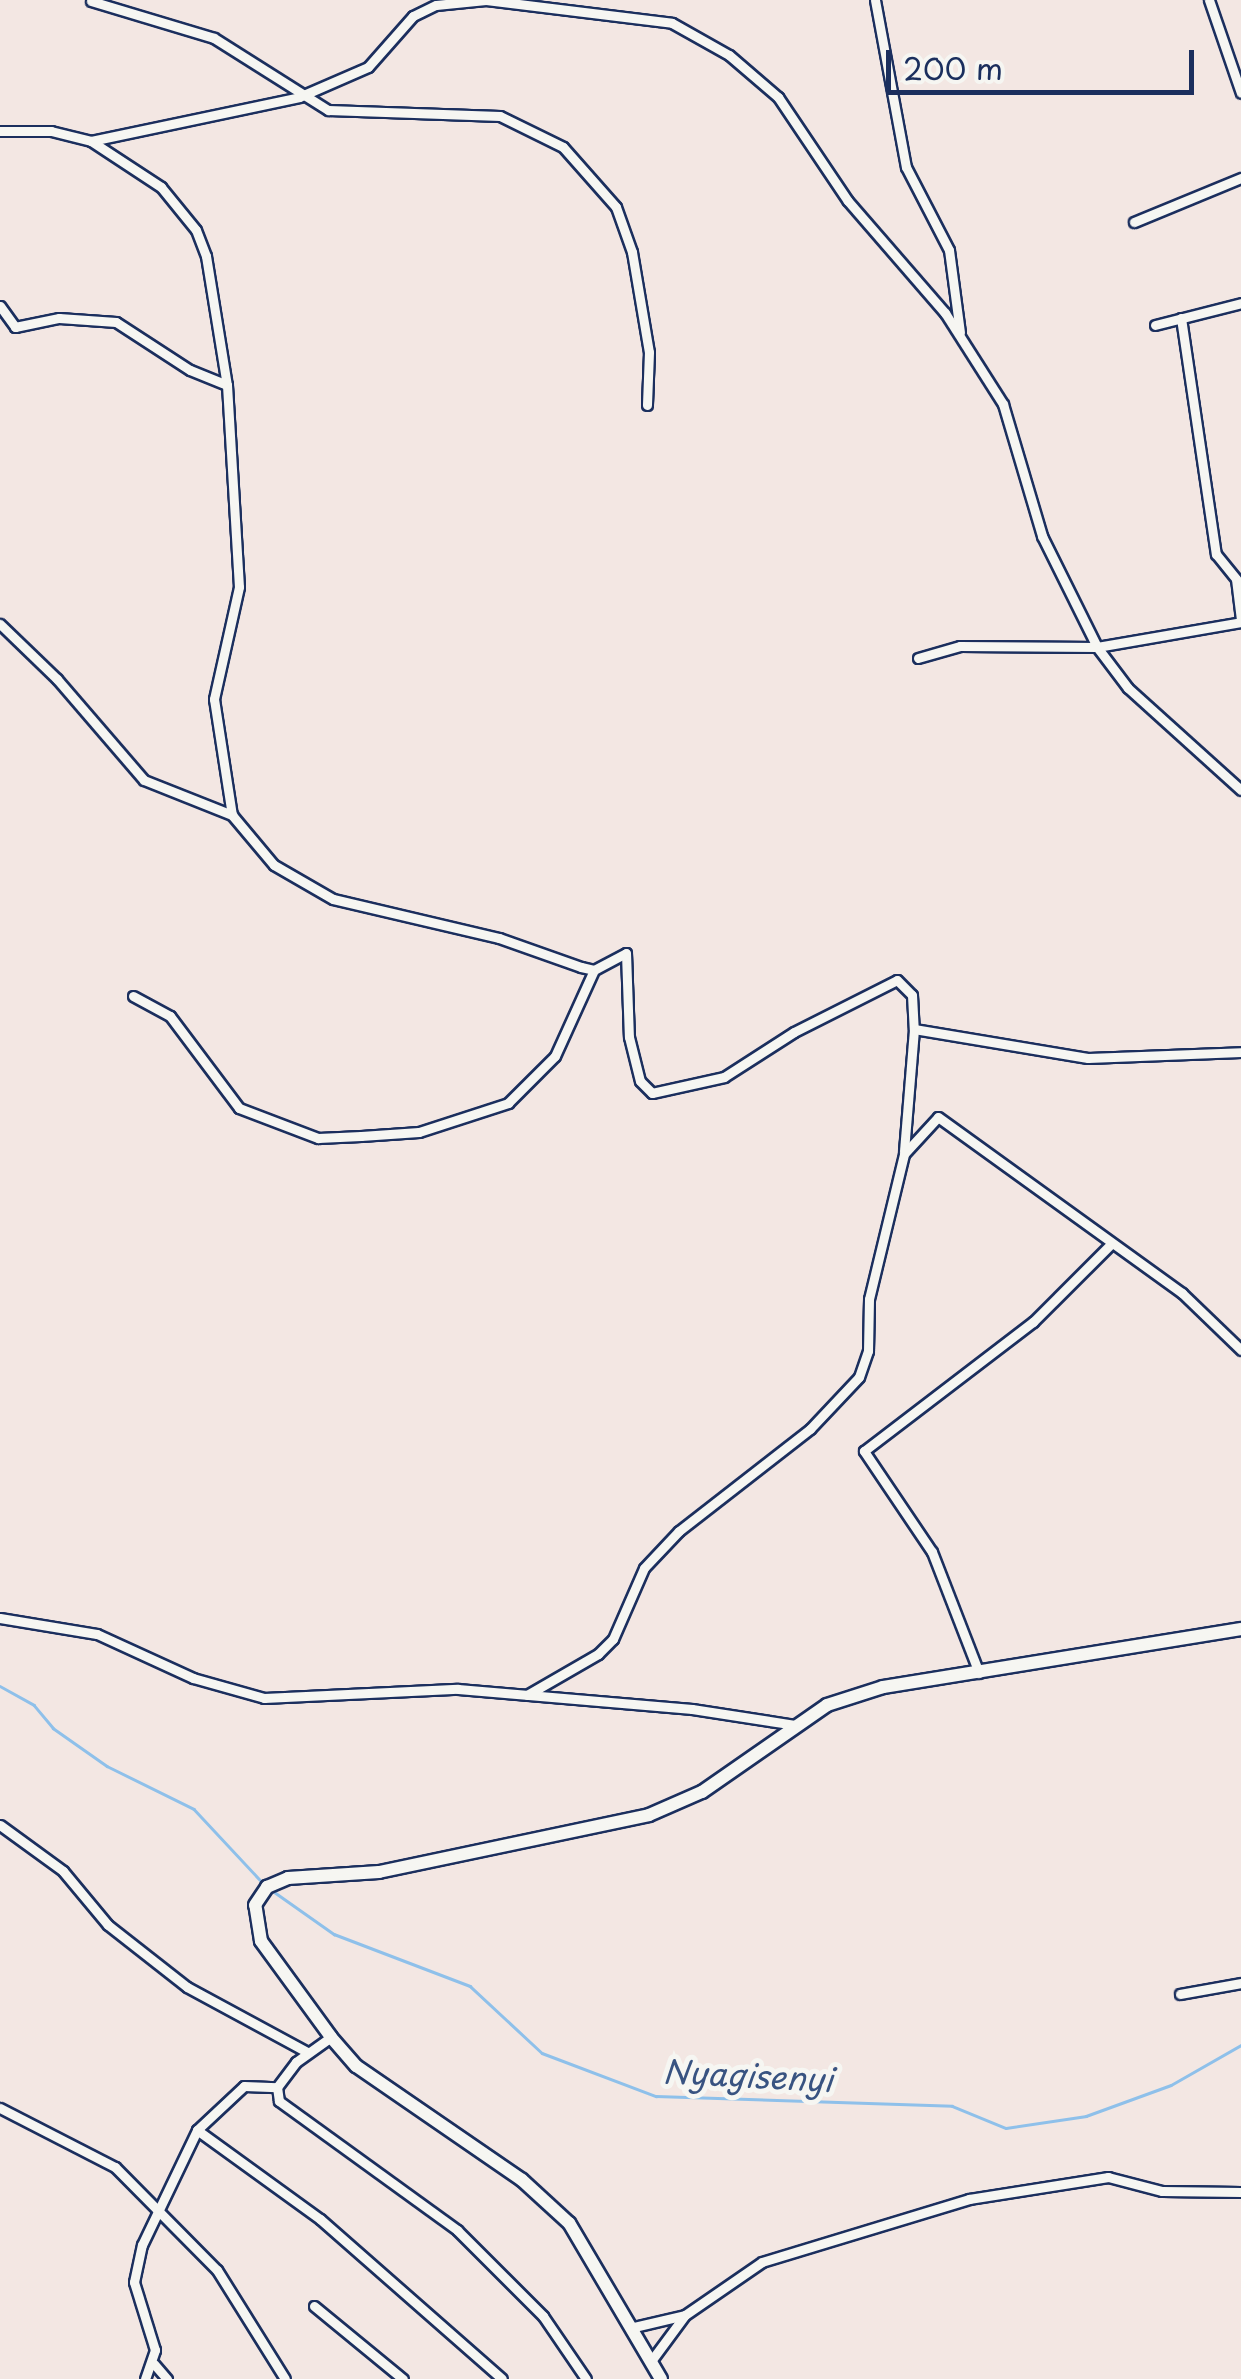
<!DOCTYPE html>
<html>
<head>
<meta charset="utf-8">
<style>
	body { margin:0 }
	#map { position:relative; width:1241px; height:2379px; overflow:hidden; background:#f3e7e3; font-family:"Playpen Sans",sans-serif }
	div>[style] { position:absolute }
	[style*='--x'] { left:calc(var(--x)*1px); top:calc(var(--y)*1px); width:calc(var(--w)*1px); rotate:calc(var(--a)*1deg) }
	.stream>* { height:2.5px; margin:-1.25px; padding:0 1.25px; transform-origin:1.25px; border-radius:1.25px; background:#8ec0ea }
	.roads { filter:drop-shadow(2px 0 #1b2f5e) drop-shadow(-2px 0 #1b2f5e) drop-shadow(0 2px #1b2f5e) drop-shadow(0 -2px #1b2f5e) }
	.street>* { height:9px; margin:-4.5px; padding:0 4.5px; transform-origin:4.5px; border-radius:4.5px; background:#f6f6f2 }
	.secondary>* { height:12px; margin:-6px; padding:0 6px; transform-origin:6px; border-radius:6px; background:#f6f6f2 }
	span { translate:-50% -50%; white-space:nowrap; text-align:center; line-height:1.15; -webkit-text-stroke:10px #f6f6f2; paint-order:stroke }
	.water-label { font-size:32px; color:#385381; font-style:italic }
	.scale { position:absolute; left:886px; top:50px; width:308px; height:45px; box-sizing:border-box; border:5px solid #1b2f5e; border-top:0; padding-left:12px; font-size:30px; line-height:35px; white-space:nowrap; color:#1b2f5e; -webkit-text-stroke:8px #f6f6f2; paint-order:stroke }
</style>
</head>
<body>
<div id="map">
	<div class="stream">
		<i style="--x:0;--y:1686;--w:39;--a:29"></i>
		<i style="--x:34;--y:1705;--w:30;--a:50"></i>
		<i style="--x:53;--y:1728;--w:66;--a:35.1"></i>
		<i style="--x:107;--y:1766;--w:97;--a:26.3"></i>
		<i style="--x:194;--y:1809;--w:101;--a:47"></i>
		<i style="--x:273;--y:1891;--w:75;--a:35.2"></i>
		<i style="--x:334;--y:1934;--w:146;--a:20.9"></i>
		<i style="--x:470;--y:1986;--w:98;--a:42.9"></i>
		<i style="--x:542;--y:2053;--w:122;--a:20.7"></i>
		<i style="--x:656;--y:2096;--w:296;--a:1.9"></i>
		<i style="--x:952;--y:2106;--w:58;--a:22.2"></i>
		<i style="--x:1006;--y:2128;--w:81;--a:-8.5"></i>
		<i style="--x:1086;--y:2116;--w:90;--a:-20"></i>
		<i style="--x:1171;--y:2085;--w:81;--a:-29.7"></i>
	</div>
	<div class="roads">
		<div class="street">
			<i style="--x:875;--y:0;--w:170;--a:79.5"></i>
			<i style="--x:906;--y:167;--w:93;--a:62.6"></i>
			<i style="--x:949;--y:250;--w:83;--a:82.4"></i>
			<i style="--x:1209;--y:0;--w:98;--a:71"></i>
			<i style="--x:91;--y:1;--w:128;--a:16.7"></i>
			<i style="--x:214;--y:38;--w:135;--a:32.3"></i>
			<i style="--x:328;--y:110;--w:172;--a:2"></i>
			<i style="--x:500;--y:116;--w:70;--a:26.2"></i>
			<i style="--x:563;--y:147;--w:80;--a:48.5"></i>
			<i style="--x:616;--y:207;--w:48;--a:70.4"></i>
			<i style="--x:632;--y:252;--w:101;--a:80.4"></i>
			<i style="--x:649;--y:352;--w:53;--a:92.2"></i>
			<i style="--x:0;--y:131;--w:51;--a:0"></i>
			<i style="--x:51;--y:131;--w:41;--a:14"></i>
			<i style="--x:91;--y:141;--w:213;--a:-11.9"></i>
			<i style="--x:299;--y:97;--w:75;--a:-23.5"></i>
			<i style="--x:368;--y:67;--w:68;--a:-48.6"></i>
			<i style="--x:413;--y:16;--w:25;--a:-26"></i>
			<i style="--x:436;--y:5;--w:50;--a:-5.7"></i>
			<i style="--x:486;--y:0;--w:187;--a:7"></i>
			<i style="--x:672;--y:23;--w:65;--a:29.3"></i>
			<i style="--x:729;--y:55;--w:65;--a:40.6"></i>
			<i style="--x:778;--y:97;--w:125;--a:56.1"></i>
			<i style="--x:848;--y:201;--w:148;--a:49.1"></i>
			<i style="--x:945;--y:313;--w:108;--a:57.5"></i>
			<i style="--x:1003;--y:404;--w:138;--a:73.5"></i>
			<i style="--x:1042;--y:536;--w:124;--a:63.6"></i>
			<i style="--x:1097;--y:647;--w:51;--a:52.9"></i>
			<i style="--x:1128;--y:688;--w:152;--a:42.1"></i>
			<i style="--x:91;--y:141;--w:84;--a:33.3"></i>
			<i style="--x:161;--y:187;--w:55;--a:50.9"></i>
			<i style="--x:196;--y:230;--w:28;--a:69"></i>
			<i style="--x:206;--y:256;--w:131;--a:80.8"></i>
			<i style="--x:227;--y:385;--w:202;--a:86.6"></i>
			<i style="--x:239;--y:587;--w:115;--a:102.6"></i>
			<i style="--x:214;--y:699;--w:117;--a:81.2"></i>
			<i style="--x:232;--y:815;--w:65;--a:50"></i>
			<i style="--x:274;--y:865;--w:68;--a:30"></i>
			<i style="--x:333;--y:899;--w:171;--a:13.2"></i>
			<i style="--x:499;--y:938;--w:87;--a:19.5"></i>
			<i style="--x:581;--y:967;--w:13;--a:13"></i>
			<i style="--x:594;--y:970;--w:36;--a:-28"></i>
			<i style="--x:626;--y:953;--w:84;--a:88"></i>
			<i style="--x:629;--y:1037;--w:45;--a:76"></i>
			<i style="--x:640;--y:1081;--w:17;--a:45"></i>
			<i style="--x:652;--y:1093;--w:74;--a:-12.5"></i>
			<i style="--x:724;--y:1077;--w:83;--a:-32.7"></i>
			<i style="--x:794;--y:1032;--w:115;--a:-26.8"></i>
			<i style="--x:897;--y:980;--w:21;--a:45"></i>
			<i style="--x:912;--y:995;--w:34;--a:87"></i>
			<i style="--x:914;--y:1029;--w:176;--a:9.5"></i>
			<i style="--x:1088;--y:1058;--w:153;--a:-2.2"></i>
			<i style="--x:1134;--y:222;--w:116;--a:-22.4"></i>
			<i style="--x:0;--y:306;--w:26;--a:54"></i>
			<i style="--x:15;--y:327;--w:45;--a:-11.6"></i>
			<i style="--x:59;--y:318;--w:57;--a:4"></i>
			<i style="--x:116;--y:322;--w:88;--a:33"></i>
			<i style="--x:190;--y:370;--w:40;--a:22"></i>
			<i style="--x:1181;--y:318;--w:239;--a:81.6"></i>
			<i style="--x:1216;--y:554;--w:32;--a:51"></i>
			<i style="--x:1236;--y:579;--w:41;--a:83"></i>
			<i style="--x:1155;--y:325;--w:89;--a:-14.3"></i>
			<i style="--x:0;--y:624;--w:79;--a:44"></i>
			<i style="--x:57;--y:679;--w:133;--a:49.3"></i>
			<i style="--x:144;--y:780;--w:95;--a:21.7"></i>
			<i style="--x:918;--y:658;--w:44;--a:-15.9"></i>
			<i style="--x:960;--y:646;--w:137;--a:0.4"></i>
			<i style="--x:1097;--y:647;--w:146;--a:-9.8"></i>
			<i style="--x:133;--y:996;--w:42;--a:28.4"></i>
			<i style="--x:170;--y:1016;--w:115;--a:53.1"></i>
			<i style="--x:239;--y:1108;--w:85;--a:20.8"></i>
			<i style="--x:318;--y:1138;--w:43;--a:-2.7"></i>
			<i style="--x:361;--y:1136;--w:58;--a:-3.9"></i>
			<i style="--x:419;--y:1132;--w:94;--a:-18"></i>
			<i style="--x:508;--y:1103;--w:66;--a:-45"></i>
			<i style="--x:555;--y:1056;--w:94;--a:-65.6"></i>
			<i style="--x:904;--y:1151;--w:122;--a:-85.3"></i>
			<i style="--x:0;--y:1618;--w:98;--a:9.4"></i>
			<i style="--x:97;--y:1634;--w:106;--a:24.6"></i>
			<i style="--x:193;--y:1678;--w:74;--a:15.7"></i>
			<i style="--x:264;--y:1698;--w:194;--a:-2.7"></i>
			<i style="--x:458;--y:1689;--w:235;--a:4.9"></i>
			<i style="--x:692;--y:1709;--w:104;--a:8.8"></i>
			<i style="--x:979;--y:1673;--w:130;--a:-111.2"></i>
			<i style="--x:932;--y:1552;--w:122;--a:-124"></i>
			<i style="--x:864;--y:1451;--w:213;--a:-37.4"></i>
			<i style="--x:1033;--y:1322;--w:110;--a:-45"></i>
			<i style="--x:527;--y:1695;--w:82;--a:-30"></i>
			<i style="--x:598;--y:1654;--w:21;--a:-45"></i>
			<i style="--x:613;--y:1639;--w:77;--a:-66.4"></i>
			<i style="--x:644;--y:1568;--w:51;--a:-46.6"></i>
			<i style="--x:679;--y:1531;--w:166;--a:-37.9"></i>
			<i style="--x:810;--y:1429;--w:71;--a:-46.7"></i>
			<i style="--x:859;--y:1377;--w:28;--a:-71"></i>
			<i style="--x:868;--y:1351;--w:52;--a:-88.9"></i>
			<i style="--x:869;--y:1299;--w:149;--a:-76.4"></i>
			<i style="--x:904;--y:1154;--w:50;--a:-47.4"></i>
			<i style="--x:938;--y:1117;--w:301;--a:35.8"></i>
			<i style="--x:1182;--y:1293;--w:82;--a:44"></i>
			<i style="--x:0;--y:1825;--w:78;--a:36.1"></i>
			<i style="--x:63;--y:1871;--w:70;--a:50.2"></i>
			<i style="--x:108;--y:1925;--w:100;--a:38.1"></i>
			<i style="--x:187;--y:1987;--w:136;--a:28.4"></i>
			<i style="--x:1180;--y:1994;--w:62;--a:-10.2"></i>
			<i style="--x:331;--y:2037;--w:43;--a:144.5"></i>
			<i style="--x:296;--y:2062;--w:31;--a:127"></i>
			<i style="--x:277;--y:2087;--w:14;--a:82"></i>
			<i style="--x:279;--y:2101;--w:220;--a:35.9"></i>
			<i style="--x:457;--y:2230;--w:122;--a:45"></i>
			<i style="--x:543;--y:2316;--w:76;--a:55.7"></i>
			<i style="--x:0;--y:2108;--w:129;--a:27.2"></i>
			<i style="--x:115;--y:2167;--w:145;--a:45.3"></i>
			<i style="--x:217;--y:2270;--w:128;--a:58"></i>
			<i style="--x:197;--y:2130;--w:152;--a:35.9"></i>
			<i style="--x:320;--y:2219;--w:242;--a:41.3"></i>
			<i style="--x:314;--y:2306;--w:115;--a:39.4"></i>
			<i style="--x:634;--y:2327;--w:52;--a:-13.2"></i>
			<i style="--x:651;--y:2361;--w:57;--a:-53.5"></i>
			<i style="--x:685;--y:2315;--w:93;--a:-34.5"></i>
			<i style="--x:762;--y:2262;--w:216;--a:-16.9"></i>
			<i style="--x:969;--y:2199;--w:141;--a:-9"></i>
			<i style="--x:1108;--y:2177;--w:56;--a:14.5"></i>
			<i style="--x:1162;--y:2191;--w:79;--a:0.7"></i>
			<i style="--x:154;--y:2364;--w:20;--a:49"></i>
			<i style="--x:145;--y:2379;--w:31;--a:-71"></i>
			<i style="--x:155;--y:2350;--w:71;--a:-107.2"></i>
			<i style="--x:134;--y:2282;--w:38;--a:-78"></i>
			<i style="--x:142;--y:2245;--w:127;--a:-64.4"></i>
			<i style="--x:197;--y:2130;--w:64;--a:-43.1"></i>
			<i style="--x:244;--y:2086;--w:33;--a:2"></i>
		</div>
		<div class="secondary">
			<i style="--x:661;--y:2379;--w:181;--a:-120.5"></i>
			<i style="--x:569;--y:2223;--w:64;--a:-137.5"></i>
			<i style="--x:522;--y:2180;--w:201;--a:-145.5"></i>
			<i style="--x:356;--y:2066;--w:38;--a:-131"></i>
			<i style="--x:331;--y:2037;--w:119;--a:-126.1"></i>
			<i style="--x:261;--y:1941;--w:36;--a:-99"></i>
			<i style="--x:255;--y:1905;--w:22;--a:-56"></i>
			<i style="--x:267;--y:1887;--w:23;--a:-23"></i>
			<i style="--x:288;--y:1878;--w:91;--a:-3.8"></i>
			<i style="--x:379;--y:1872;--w:276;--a:-11.9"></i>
			<i style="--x:649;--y:1815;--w:58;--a:-23.5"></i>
			<i style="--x:702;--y:1792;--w:152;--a:-34.8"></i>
			<i style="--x:827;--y:1705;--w:59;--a:-17.8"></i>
			<i style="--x:883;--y:1687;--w:363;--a:-9.2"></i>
		</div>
	</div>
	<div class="water-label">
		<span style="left:748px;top:2075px;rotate:3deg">Nyagisenyi</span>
	</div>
	<div class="scale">200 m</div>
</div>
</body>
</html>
